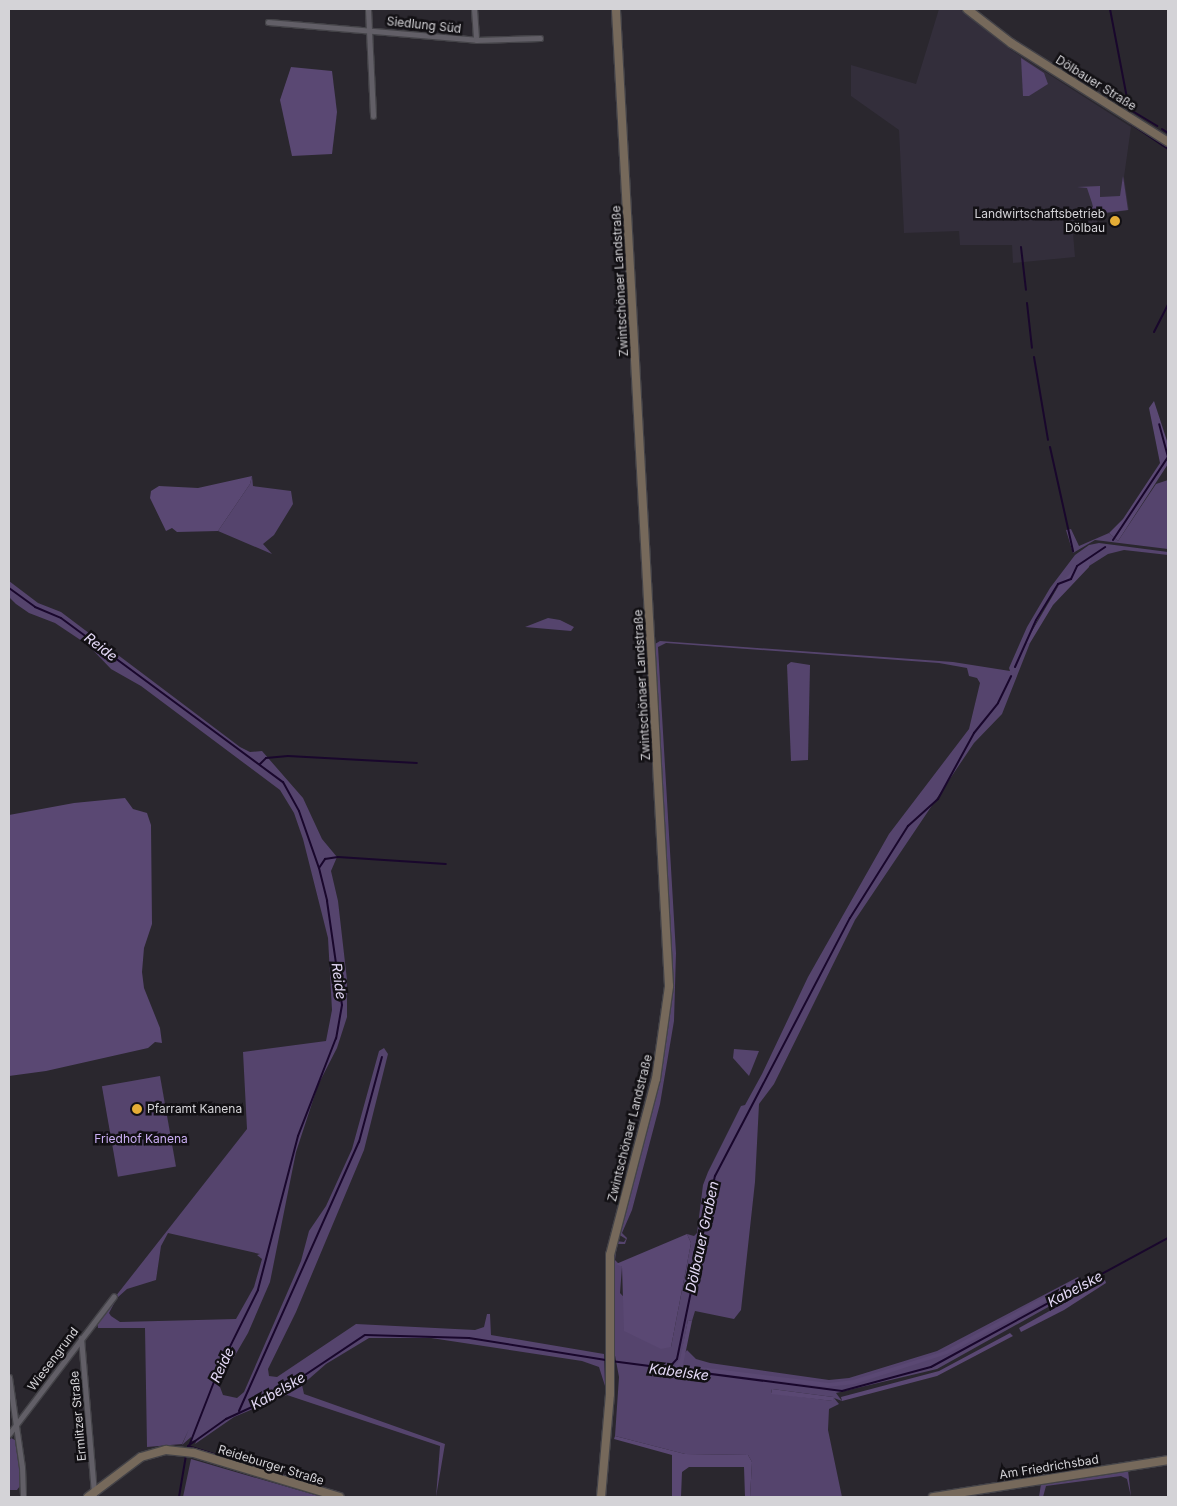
<!DOCTYPE html>
<html>
<head>
<meta charset="utf-8">
<style>
	body { margin:0 }
	#map { position:relative; width:1177px; height:1506px; overflow:hidden; background:#2a272e; font-family:Inter,sans-serif }
	div>[style] { position:absolute }
	[style*='--x'] { left:calc(var(--x)*1px); top:calc(var(--y)*1px); width:calc(var(--w)*1px); rotate:calc(var(--a)*1deg) }
	.built>* { inset:0; background:#332e3b }
	.green>* { inset:0; background:#55446d; transform-origin:0 0 }
	.forest>* { inset:0; background:#5a4873 }
	.stream>* { height:2px; margin:-1px; padding:0 1px; transform-origin:1px; border-radius:1px; background:#19072c }
	.roads { filter:drop-shadow(1px 0 #444348) drop-shadow(-1px 0 #444348) drop-shadow(0 1px #444348) drop-shadow(0 -1px #444348) }
	.street>* { height:5px; margin:-2.5px; padding:0 2.5px; transform-origin:2.5px; border-radius:2.5px; background:#625f67 }
	.secondary>* { height:8px; margin:-4px; padding:0 4px; transform-origin:4px; border-radius:4px; background:#76695b }
	.dots>* { width:14px; height:14px; translate:-50% -50%; box-sizing:border-box; border:2px solid #121014; border-radius:50% }
	span { translate:-50% -50%; white-space:nowrap; text-align:center; line-height:1.15; -webkit-text-stroke:5px #121014; paint-order:stroke }
	.street-label { font-size:12px; color:#d4d3d7 }
	.poi-label { font-size:12px; color:#d4d3d7 }
	.right { translate:-100% -50%; text-align:right }
	.left { translate:0 -50%; text-align:left }
	.park-label { font-size:12px; color:#cbaff4 }
	.water-label { font-size:14px; color:#e4d9f6; font-style:italic }
	.frame { position:absolute; inset:0; border:10px solid #d4d3d7; pointer-events:none }
</style>
</head>
<body>
<div id="map">
	<div class="built">
		<i style="clip-path:polygon(939px 9px,960px 9px,1011px 50px,1131px 127px,1124px 177px,1129px 210px,1097px 215px,1097px 231px,1073px 233px,1075px 257px,1013px 263px,1012px 245px,960px 245px,959px 231px,904px 233px,899px 130px,851px 96px,851px 65px,916px 84px)"></i>
	</div>
	<div class="green">
		<i style="clip-path:polygon(1021px 58px,1044px 73px,1048px 84px,1029px 96px,1023px 96px)"></i>
		<i style="clip-path:polygon(1123px 176px,1128px 210px,1096px 214px,1094px 209px,1082px 211px,1093px 207px,1092px 203px,1087px 188px,1077px 187px,1100px 186px,1100px 197px,1120px 196px)"></i>
		<i style="clip-path:polygon(252px 476px,253px 486px,291px 491px,293px 504px,274px 535px,263px 544px,272px 554px,218px 531px,250px 484px)"></i>
		<i style="clip-path:polygon(1168px 480px,1168px 549px,1095px 540px,1073px 553px,1066px 530px,1071px 529px,1079px 546px,1109px 533px,1118px 541px,1156px 484px)"></i>
		<i style="clip-path:polygon(evenodd,1099px 543px,1168px 552px,1168px 555px,1124px 550px,1108px 554px,1059px 585px,1048px 600px,1025px 643px,1030px 643px,1002px 714px,974px 743px,855px 920px,774px 1084px,759px 1104px,755px 1182px,741px 1310px,734px 1319px,695px 1311px,692px 1321px,688px 1320px,681px 1358px,687px 1350px,696px 1359px,710px 1363px,829px 1380px,849px 1378px,937px 1351px,1078px 1277px,1084px 1287px,937px 1369px,836px 1393px,842px 1401px,834px 1398px,839px 1404px,829px 1409px,828px 1430px,842px 1497px,750px 1497px,752px 1462px,748px 1455px,685px 1454px,615px 1436px,619px 1377px,614px 1350px,613px 1256px,616px 1241px,624px 1242px,626px 1239px,618px 1234px,659px 1082px,672px 990px,655px 644px,660px 641px,953px 662px,1010px 671px,1009px 668px,1027px 627px,1050px 588px,1075px 555px,1089px 545px,1099px 543px,666px 643px,939px 663px,967px 668px,969px 676px,977px 678px,980px 683px,969px 729px,889px 834px,808px 977px,762px 1074px,745px 1105px,741px 1106px,708px 1172px,703px 1185px,697px 1233px,694px 1236px,687px 1234px,691px 1243px,671px 1347px,620px 1293px,622px 1267px,615px 1260px,617px 1244px,625px 1244px,627px 1238px,622px 1233px,632px 1210px,660px 1104px,674px 1021px,676px 953px,658px 647px,666px 643px,1099px 543px,772px 1389px,833px 1397px,833px 1401px,771px 1393px,772px 1389px)"></i>
		<i style="clip-path:polygon(evenodd,9px 581px,38px 603px,61px 612px,240px 747px,250px 752px,262px 751px,303px 798px,322px 839px,337px 857px,331px 871px,338px 901px,347px 980px,347px 1017px,337px 1048px,318px 1085px,296px 1152px,270px 1282px,248px 1333px,223px 1376px,220px 1387px,223px 1395px,237px 1398px,244px 1392px,301px 1261px,309px 1231px,326px 1206px,352px 1149px,379px 1051px,384px 1048px,388px 1054px,364px 1150px,296px 1312px,268px 1369px,269px 1376px,277px 1377px,356px 1324px,475px 1330px,484px 1327px,487px 1314px,490px 1314px,491px 1335px,604px 1354px,605px 1386px,599px 1367px,582px 1361px,431px 1338px,369px 1338px,326px 1364px,302px 1385px,304px 1394px,445px 1444px,436px 1497px,440px 1446px,287px 1395px,234px 1417px,195px 1444px,197px 1440px,192px 1441px,191px 1437px,182px 1445px,189px 1429px,182px 1444px,147px 1447px,145px 1328px,98px 1328px,97px 1320px,247px 1129px,243px 1052px,326px 1041px,332px 1010px,328px 938px,303px 839px,294px 813px,280px 790px,141px 686px,111px 669px,88px 645px,55px 623px,29px 613px,16px 604px,9px 597px,9px 581px,168px 1233px,260px 1254px,257px 1255px,262px 1259px,254px 1287px,236px 1319px,120px 1322px,111px 1316px,109px 1313px,117px 1298px,127px 1289px,156px 1280px,161px 1246px,168px 1233px)"></i>
		<i style="clip-path:polygon(548px 618px,560px 620px,574px 627px,571px 631px,525px 627px)"></i>
		<i style="clip-path:polygon(791px 662px,810px 665px,808px 760px,791px 761px,787px 665px)"></i>
		<i style="clip-path:polygon(734px 1049px,759px 1051px,749px 1076px,733px 1058px)"></i>
		<i style="left:160px;top:1076px;width:92px;height:59px;rotate:80deg"></i>
		<i style="clip-path:polygon(11px 1438px,15px 1440px,19px 1466px,20px 1486px,17px 1490px,9px 1490px,9px 1441px)"></i>
		<i style="clip-path:polygon(191px 1459px,215px 1466px,322px 1497px,183px 1497px)"></i>
		<i style="clip-path:polygon(1128px 1470px,1131px 1497px,1127px 1479px,1121px 1476px,1046px 1486px,1043px 1497px,1039px 1497px,1041px 1484px)"></i>
	</div>
	<div class="forest">
		<i style="clip-path:polygon(291px 67px,332px 71px,337px 112px,332px 154px,292px 156px,280px 100px)"></i>
		<i style="clip-path:polygon(1154px 401px,1168px 444px,1168px 464px,1118px 541px,1109px 533px,1123px 519px,1160px 463px,1149px 408px)"></i>
		<i style="clip-path:polygon(252px 476px,250px 484px,218px 531px,177px 532px,172px 528px,166px 531px,150px 498px,151px 491px,159px 486px,198px 488px)"></i>
		<i style="clip-path:polygon(1091px 558px,1089px 567px,1053px 605px,1030px 643px,1025px 643px,1059px 585px,1084px 560px)"></i>
		<i style="clip-path:polygon(125px 798px,133px 809px,147px 813px,151px 825px,152px 924px,144px 948px,142px 972px,144px 988px,160px 1028px,162px 1043px,155px 1042px,148px 1048px,46px 1071px,9px 1076px,9px 815px,74px 803px)"></i>
		<i style="clip-path:polygon(687px 1234px,691px 1243px,671px 1347px,661px 1349px,624px 1331px,622px 1267px,616px 1264px)"></i>
		<i style="clip-path:polygon(1105px 1280px,1106px 1283px,1064px 1310px,1021px 1332px,1019px 1328px)"></i>
		<i style="clip-path:polygon(1071px 1282px,1073px 1287px,947px 1354px,855px 1384px,827px 1387px,673px 1368px,680px 1359px,688px 1320px,692px 1321px,683px 1365px,829px 1383px,853px 1380px,945px 1351px)"></i>
		<i style="clip-path:polygon(1010px 1333px,1013px 1336px,937px 1376px,842px 1401px,841px 1397px,939px 1371px)"></i>
		<i style="clip-path:polygon(772px 1389px,833px 1397px,833px 1401px,771px 1394px)"></i>
		<i style="clip-path:polygon(615px 1436px,685px 1454px,748px 1455px,752px 1462px,750px 1497px,745px 1497px,744px 1467px,689px 1467px,682px 1472px,681px 1497px,672px 1497px,672px 1455px,614px 1439px)"></i>
	</div>
	<div class="stream">
		<i style="--x:1110;--y:9;--w:102;--a:79.2"></i>
		<i style="--x:1129;--y:109;--w:33;--a:31"></i>
		<i style="--x:1131;--y:124;--w:45;--a:34"></i>
		<i style="--x:1162;--y:129;--w:7;--a:34"></i>
		<i style="--x:1021;--y:247;--w:43;--a:83.4"></i>
		<i style="--x:1027;--y:303;--w:45;--a:83.7"></i>
		<i style="--x:1154;--y:332;--w:30;--a:-63"></i>
		<i style="--x:1034;--y:357;--w:84;--a:80.4"></i>
		<i style="--x:1050;--y:447;--w:107;--a:77.5"></i>
		<i style="--x:1113;--y:540;--w:100;--a:-56.5"></i>
		<i style="--x:1168;--y:457;--w:34;--a:-105"></i>
		<i style="--x:9;--y:588;--w:32;--a:36"></i>
		<i style="--x:35;--y:607;--w:28;--a:23"></i>
		<i style="--x:61;--y:618;--w:276;--a:36.5"></i>
		<i style="--x:283;--y:782;--w:33;--a:61"></i>
		<i style="--x:299;--y:811;--w:60;--a:70.7"></i>
		<i style="--x:319;--y:868;--w:34;--a:76"></i>
		<i style="--x:327;--y:901;--w:105;--a:81.8"></i>
		<i style="--x:342;--y:1005;--w:34;--a:100"></i>
		<i style="--x:336;--y:1038;--w:105;--a:111.2"></i>
		<i style="--x:298;--y:1136;--w:159;--a:104.6"></i>
		<i style="--x:258;--y:1290;--w:88;--a:116.3"></i>
		<i style="--x:219;--y:1369;--w:88;--a:111.3"></i>
		<i style="--x:1015;--y:667;--w:51;--a:-65.9"></i>
		<i style="--x:1036;--y:620;--w:42;--a:-58.6"></i>
		<i style="--x:1058;--y:584;--w:14;--a:-21"></i>
		<i style="--x:1071;--y:579;--w:14;--a:-65"></i>
		<i style="--x:1077;--y:566;--w:34;--a:-34"></i>
		<i style="--x:260;--y:764;--w:8;--a:-45"></i>
		<i style="--x:266;--y:758;--w:22;--a:-5"></i>
		<i style="--x:288;--y:756;--w:129;--a:3.1"></i>
		<i style="--x:319;--y:868;--w:11;--a:-56"></i>
		<i style="--x:325;--y:859;--w:13;--a:-9"></i>
		<i style="--x:338;--y:857;--w:108;--a:3.7"></i>
		<i style="--x:611;--y:1361;--w:233;--a:7.4"></i>
		<i style="--x:842;--y:1391;--w:92;--a:-15.1"></i>
		<i style="--x:931;--y:1367;--w:270;--a:-28.6"></i>
		<i style="--x:667;--y:1370;--w:15;--a:-48"></i>
		<i style="--x:677;--y:1359;--w:187;--a:-78.3"></i>
		<i style="--x:715;--y:1176;--w:291;--a:-62.4"></i>
		<i style="--x:850;--y:918;--w:109;--a:-57.8"></i>
		<i style="--x:908;--y:826;--w:40;--a:-42"></i>
		<i style="--x:938;--y:799;--w:75;--a:-61.4"></i>
		<i style="--x:974;--y:733;--w:38;--a:-51"></i>
		<i style="--x:998;--y:703;--w:30;--a:-64"></i>
		<i style="--x:239;--y:1411;--w:295;--a:-66"></i>
		<i style="--x:359;--y:1142;--w:88;--a:-74.9"></i>
		<i style="--x:188;--y:1446;--w:47;--a:-35.4"></i>
		<i style="--x:226;--y:1419;--w:47;--a:-24.9"></i>
		<i style="--x:269;--y:1399;--w:115;--a:-33.7"></i>
		<i style="--x:365;--y:1335;--w:104;--a:1.7"></i>
		<i style="--x:469;--y:1338;--w:140;--a:9.1"></i>
		<i style="--x:188;--y:1446;--w:58;--a:17.2"></i>
		<i style="--x:251;--y:1465;--w:84;--a:17.4"></i>
		<i style="--x:179;--y:1497;--w:43;--a:-80.5"></i>
	</div>
	<div class="roads">
		<div class="street">
			<i style="--x:368;--y:9;--w:107;--a:87.3"></i>
			<i style="--x:474;--y:9;--w:31;--a:86"></i>
			<i style="--x:268;--y:22;--w:209;--a:4.9"></i>
			<i style="--x:476;--y:40;--w:64;--a:-1.8"></i>
			<i style="--x:81;--y:1338;--w:156;--a:85.2"></i>
			<i style="--x:9;--y:1377;--w:91;--a:81.8"></i>
			<i style="--x:22;--y:1467;--w:30;--a:88"></i>
			<i style="--x:9;--y:1434;--w:173;--a:-52.7"></i>
		</div>
		<div class="secondary">
			<i style="--x:967;--y:9;--w:56;--a:37.7"></i>
			<i style="--x:1011;--y:43;--w:186;--a:32.2"></i>
			<i style="--x:88;--y:1497;--w:66;--a:-37"></i>
			<i style="--x:141;--y:1457;--w:26;--a:-16"></i>
			<i style="--x:166;--y:1450;--w:28;--a:6"></i>
			<i style="--x:194;--y:1453;--w:152;--a:16.8"></i>
			<i style="--x:601;--y:1497;--w:103;--a:-85"></i>
			<i style="--x:610;--y:1394;--w:139;--a:-90"></i>
			<i style="--x:610;--y:1255;--w:182;--a:-75.4"></i>
			<i style="--x:656;--y:1079;--w:94;--a:-82"></i>
			<i style="--x:669;--y:986;--w:978;--a:-93.11"></i>
			<i style="--x:933;--y:1497;--w:238;--a:-8.9"></i>
		</div>
	</div>
	<div class="dots">
		<i style="left:1115px;top:221px;background:#e5ad36"></i>
		<i style="left:137px;top:1109px;background:#e5ad36"></i>
	</div>
	<div class="street-label">
		<span style="left:424px;top:25px;rotate:6deg">Siedlung Süd</span>
		<span style="left:1096px;top:83px;rotate:32deg">Dölbauer Straße</span>
		<span style="left:620px;top:281px;rotate:-93deg">Zwintschönaer Landstraße</span>
		<span style="left:642px;top:685px;rotate:-93deg">Zwintschönaer Landstraße</span>
		<span style="left:630px;top:1128px;rotate:-76deg">Zwintschönaer Landstraße</span>
		<span style="left:53px;top:1359px;rotate:-53deg">Wiesengrund</span>
		<span style="left:78px;top:1416px;rotate:-95deg">Ermlitzer Straße</span>
		<span style="left:271px;top:1465px;rotate:17deg">Reideburger Straße</span>
		<span style="left:1049px;top:1467px;rotate:-9deg">Am Friedrichsbad</span>
	</div>
	<div class="poi-label">
		<span class="right" style="left:1105px;top:221px">Landwirtschaftsbetrieb<br>Dölbau</span>
		<span class="left" style="left:147px;top:1109px">Pfarramt Kanena</span>
	</div>
	<div class="park-label">
		<span style="left:141px;top:1139px">Friedhof Kanena</span>
	</div>
	<div class="water-label">
		<span style="left:101px;top:647px;rotate:37deg">Reide</span>
		<span style="left:339px;top:981px;rotate:82deg">Reide</span>
		<span style="left:702px;top:1237px;rotate:-78deg">Dölbauer Graben</span>
		<span style="left:1075px;top:1289px;rotate:-28deg">Kabelske</span>
		<span style="left:222px;top:1365px;rotate:-65deg">Reide</span>
		<span style="left:679px;top:1372px;rotate:7deg">Kabelske</span>
		<span style="left:278px;top:1391px;rotate:-30deg">Kabelske</span>
	</div>
	<div class="frame"></div>
</div>
</body>
</html>
